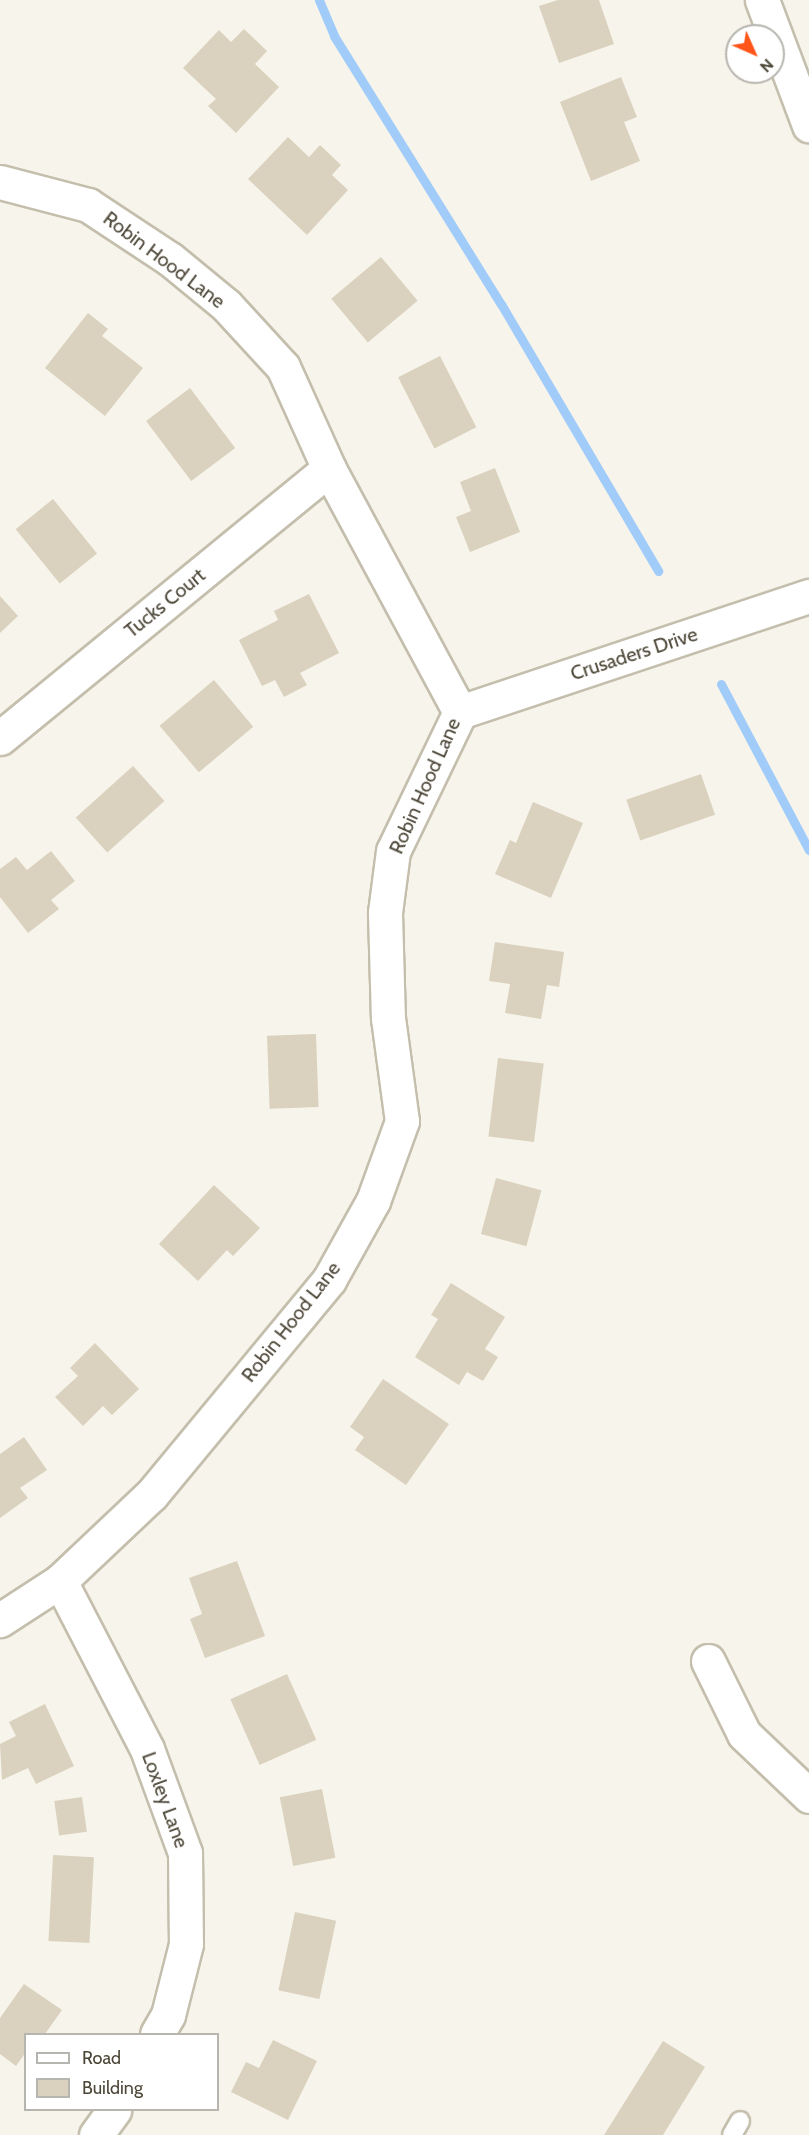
<!DOCTYPE html>
<html>
<head>
<meta charset="utf-8">
<style>
	body { margin:0 }
	#map { position:relative; width:809px; height:2135px; overflow:hidden; background:#f7f4eb; font-family:Cabin,sans-serif }
	div>[style] { position:absolute }
	[style*='--x'] { left:calc(var(--x)*1px); top:calc(var(--y)*1px); width:calc(var(--w)*1px); rotate:calc(var(--a)*1deg) }
	.stream>* { height:9px; margin:-4.5px; padding:0 4.5px; transform-origin:4.5px; border-radius:4.5px; background:#a1ccf9 }
	.building>* { inset:0; background:#dad2be; transform-origin:0 0 }
	.roads { filter:drop-shadow(2px 0 #c4beac) drop-shadow(-2px 0 #c4beac) drop-shadow(0 2px #c4beac) drop-shadow(0 -2px #c4beac) }
	.lane>* { height:18px; margin:-9px; padding:0 9px; transform-origin:9px; border-radius:9px; background:#fff }
	.street>* { height:33px; margin:-16.5px; padding:0 16.5px; transform-origin:16.5px; border-radius:16.5px; background:#fff }
	span { translate:-50% -50%; white-space:nowrap; text-align:center; line-height:1.15; -webkit-text-stroke:4.5px #fff; paint-order:stroke }
	.street-label { font-size:20px; color:#4c4637 }
	.legend { position:absolute; left:24px; top:2033px; width:195px; height:78px; box-sizing:border-box; background:#fff; border:2px solid #b7b5af; margin:0; padding:8px 10px; list-style:none; font-size:18px; color:#4c4637 }
	.legend li { display:flex; align-items:center; gap:12px; height:30px }
	.legend b { width:30px; border:2px solid #b7b5af }
	.north { position:absolute; left:725px; top:24px; width:60px; height:60px; box-sizing:border-box; background:#fff; border:2px solid #b7b5af; border-radius:50%; rotate:135deg; font-size:16px; font-weight:700; line-height:24px; text-align:center; color:#4c4637 }
	.north::after { content:''; display:block; margin:auto; width:21px; height:27px; background:#ff5519; clip-path:polygon(50% 0,100% 100%,50% 72%,0 100%) }
</style>
</head>
<body>
<div id="map">
	<div class="stream">
		<i style="--x:319;--y:0;--w:39;--a:67"></i>
		<i style="--x:334;--y:36;--w:316;--a:58.1"></i>
		<i style="--x:501;--y:304;--w:310;--a:59.5"></i>
		<i style="--x:721;--y:684;--w:188;--a:62.1"></i>
	</div>
	<div class="building">
		<i style="clip-path:polygon(558px 0,599px 0,614px 44px,559px 63px,539px 6px)"></i>
		<i style="clip-path:polygon(244px 29px,267px 51px,255px 64px,279px 87px,236px 133px,208px 106px,216px 99px,183px 68px,219px 30px,231px 42px)"></i>
		<i style="clip-path:polygon(621px 77px,637px 117px,624px 122px,640px 161px,591px 181px,560px 102px)"></i>
		<i style="clip-path:polygon(288px 137px,309px 157px,320px 145px,341px 165px,332px 175px,348px 190px,307px 235px,248px 179px)"></i>
		<i style="left:381px;top:257px;width:57px;height:65px;rotate:50deg"></i>
		<i style="clip-path:polygon(88px 313px,108px 329px,102px 336px,143px 368px,105px 416px,45px 368px)"></i>
		<i style="left:440px;top:356px;width:80px;height:47px;rotate:63deg"></i>
		<i style="left:190px;top:388px;width:75px;height:55px;rotate:53deg"></i>
		<i style="clip-path:polygon(495px 468px,520px 532px,470px 552px,456px 517px,471px 511px,460px 482px)"></i>
		<i style="left:53px;top:499px;width:70px;height:48px;rotate:51deg"></i>
		<i style="clip-path:polygon(309px 594px,339px 653px,300px 673px,307px 685px,284px 697px,275px 680px,262px 686px,239px 640px,278px 620px,274px 611px)"></i>
		<i style="clip-path:polygon(0 596px,18px 616px,0 633px)"></i>
		<i style="left:214px;top:680px;width:61px;height:71px;rotate:50deg"></i>
		<i style="left:133px;top:766px;width:47px;height:77px;rotate:48deg"></i>
		<i style="left:701px;top:774px;width:43px;height:79px;rotate:71deg"></i>
		<i style="clip-path:polygon(533px 802px,583px 823px,551px 898px,495px 874px,510px 840px,516px 843px)"></i>
		<i style="clip-path:polygon(51px 851px,75px 881px,51px 900px,59px 909px,28px 933px,0 897px,0 869px,16px 857px,27px 870px)"></i>
		<i style="clip-path:polygon(495px 942px,564px 952px,559px 987px,547px 985px,541px 1019px,505px 1013px,510px 984px,489px 981px)"></i>
		<i style="left:316px;top:1034px;width:73px;height:49px;rotate:88deg"></i>
		<i style="left:498px;top:1058px;width:46px;height:79px;rotate:7deg"></i>
		<i style="left:496px;top:1178px;width:47px;height:58px;rotate:15deg"></i>
		<i style="clip-path:polygon(214px 1185px,260px 1228px,233px 1256px,227px 1250px,198px 1281px,159px 1244px)"></i>
		<i style="clip-path:polygon(451px 1283px,505px 1317px,485px 1349px,498px 1357px,483px 1381px,467px 1372px,459px 1385px,415px 1357px,438px 1319px,431px 1315px)"></i>
		<i style="clip-path:polygon(95px 1343px,139px 1389px,112px 1415px,103px 1406px,83px 1426px,55px 1397px,78px 1376px,70px 1368px)"></i>
		<i style="clip-path:polygon(383px 1379px,449px 1424px,406px 1485px,355px 1450px,364px 1437px,350px 1427px)"></i>
		<i style="clip-path:polygon(24px 1437px,47px 1470px,20px 1488px,28px 1498px,0 1518px,0 1454px)"></i>
		<i style="clip-path:polygon(237px 1561px,265px 1636px,205px 1658px,190px 1619px,202px 1614px,189px 1578px)"></i>
		<i style="left:287px;top:1674px;width:72px;height:62px;rotate:66deg"></i>
		<i style="clip-path:polygon(45px 1704px,74px 1766px,36px 1784px,28px 1768px,2px 1780px,0 1744px,16px 1736px,9px 1722px)"></i>
		<i style="left:322px;top:1789px;width:70px;height:43px;rotate:79deg"></i>
		<i style="left:82px;top:1797px;width:35px;height:28px;rotate:82deg"></i>
		<i style="left:53px;top:1855px;width:41px;height:86px;rotate:3deg"></i>
		<i style="left:295px;top:1912px;width:42px;height:80px;rotate:12deg"></i>
		<i style="clip-path:polygon(24px 1984px,62px 2010px,45px 2034px,26px 2034px,26px 2052px,16px 2066px,0 2054px,0 2018px)"></i>
		<i style="clip-path:polygon(273px 2040px,317px 2061px,288px 2120px,231px 2092px,246px 2062px,259px 2068px)"></i>
		<i style="clip-path:polygon(663px 2041px,705px 2067px,663px 2135px,604px 2135px)"></i>
	</div>
	<div class="roads">
		<div class="lane">
			<i style="--x:732;--y:2135;--w:16;--a:-60"></i>
		</div>
		<div class="street">
			<i style="--x:762;--y:0;--w:134;--a:69.4"></i>
			<i style="--x:0;--y:182;--w:91;--a:14.6"></i>
			<i style="--x:88;--y:205;--w:98;--a:33.4"></i>
			<i style="--x:170;--y:259;--w:72;--a:39.4"></i>
			<i style="--x:226;--y:305;--w:84;--a:47.4"></i>
			<i style="--x:283;--y:367;--w:112;--a:65.7"></i>
			<i style="--x:329;--y:469;--w:276;--a:61.7"></i>
			<i style="--x:460;--y:712;--w:154;--a:115.7"></i>
			<i style="--x:393;--y:851;--w:63;--a:97.4"></i>
			<i style="--x:385;--y:913;--w:105;--a:88.4"></i>
			<i style="--x:388;--y:1018;--w:104;--a:82.3"></i>
			<i style="--x:402;--y:1121;--w:85;--a:109.9"></i>
			<i style="--x:373;--y:1201;--w:90;--a:119.1"></i>
			<i style="--x:329;--y:1280;--w:278;--a:129.6"></i>
			<i style="--x:152;--y:1494;--w:127;--a:136.6"></i>
			<i style="--x:60;--y:1581;--w:72;--a:147"></i>
			<i style="--x:460;--y:712;--w:368;--a:-18.4"></i>
			<i style="--x:0;--y:738;--w:425;--a:-39.3"></i>
			<i style="--x:60;--y:1581;--w:189;--a:62.6"></i>
			<i style="--x:147;--y:1749;--w:111;--a:69.9"></i>
			<i style="--x:185;--y:1853;--w:91;--a:89.4"></i>
			<i style="--x:186;--y:1944;--w:73;--a:104.2"></i>
			<i style="--x:168;--y:2015;--w:22;--a:120"></i>
			<i style="--x:708;--y:1661;--w:81;--a:63.7"></i>
			<i style="--x:744;--y:1734;--w:90;--a:43.6"></i>
			<i style="--x:96;--y:2135;--w:31;--a:-54"></i>
		</div>
	</div>
	<div class="street-label">
		<span style="left:164px;top:260px;rotate:37deg">Robin Hood Lane</span>
		<span style="left:165px;top:603px;rotate:-39deg">Tucks Court</span>
		<span style="left:634px;top:654px;rotate:-18deg">Crusaders Drive</span>
		<span style="left:425px;top:786px;rotate:-66deg">Robin Hood Lane</span>
		<span style="left:291px;top:1322px;rotate:-52deg">Robin Hood Lane</span>
		<span style="left:165px;top:1800px;rotate:70deg">Loxley Lane</span>
	</div>
	<ul class="legend">
	<li><b style="height:8px;background:#fff"></b>Road</li>
	<li><b style="height:16px;background:#dad2be"></b>Building</li>
	</ul>
	<div class="north">N</div>
</div>
</body>
</html>
